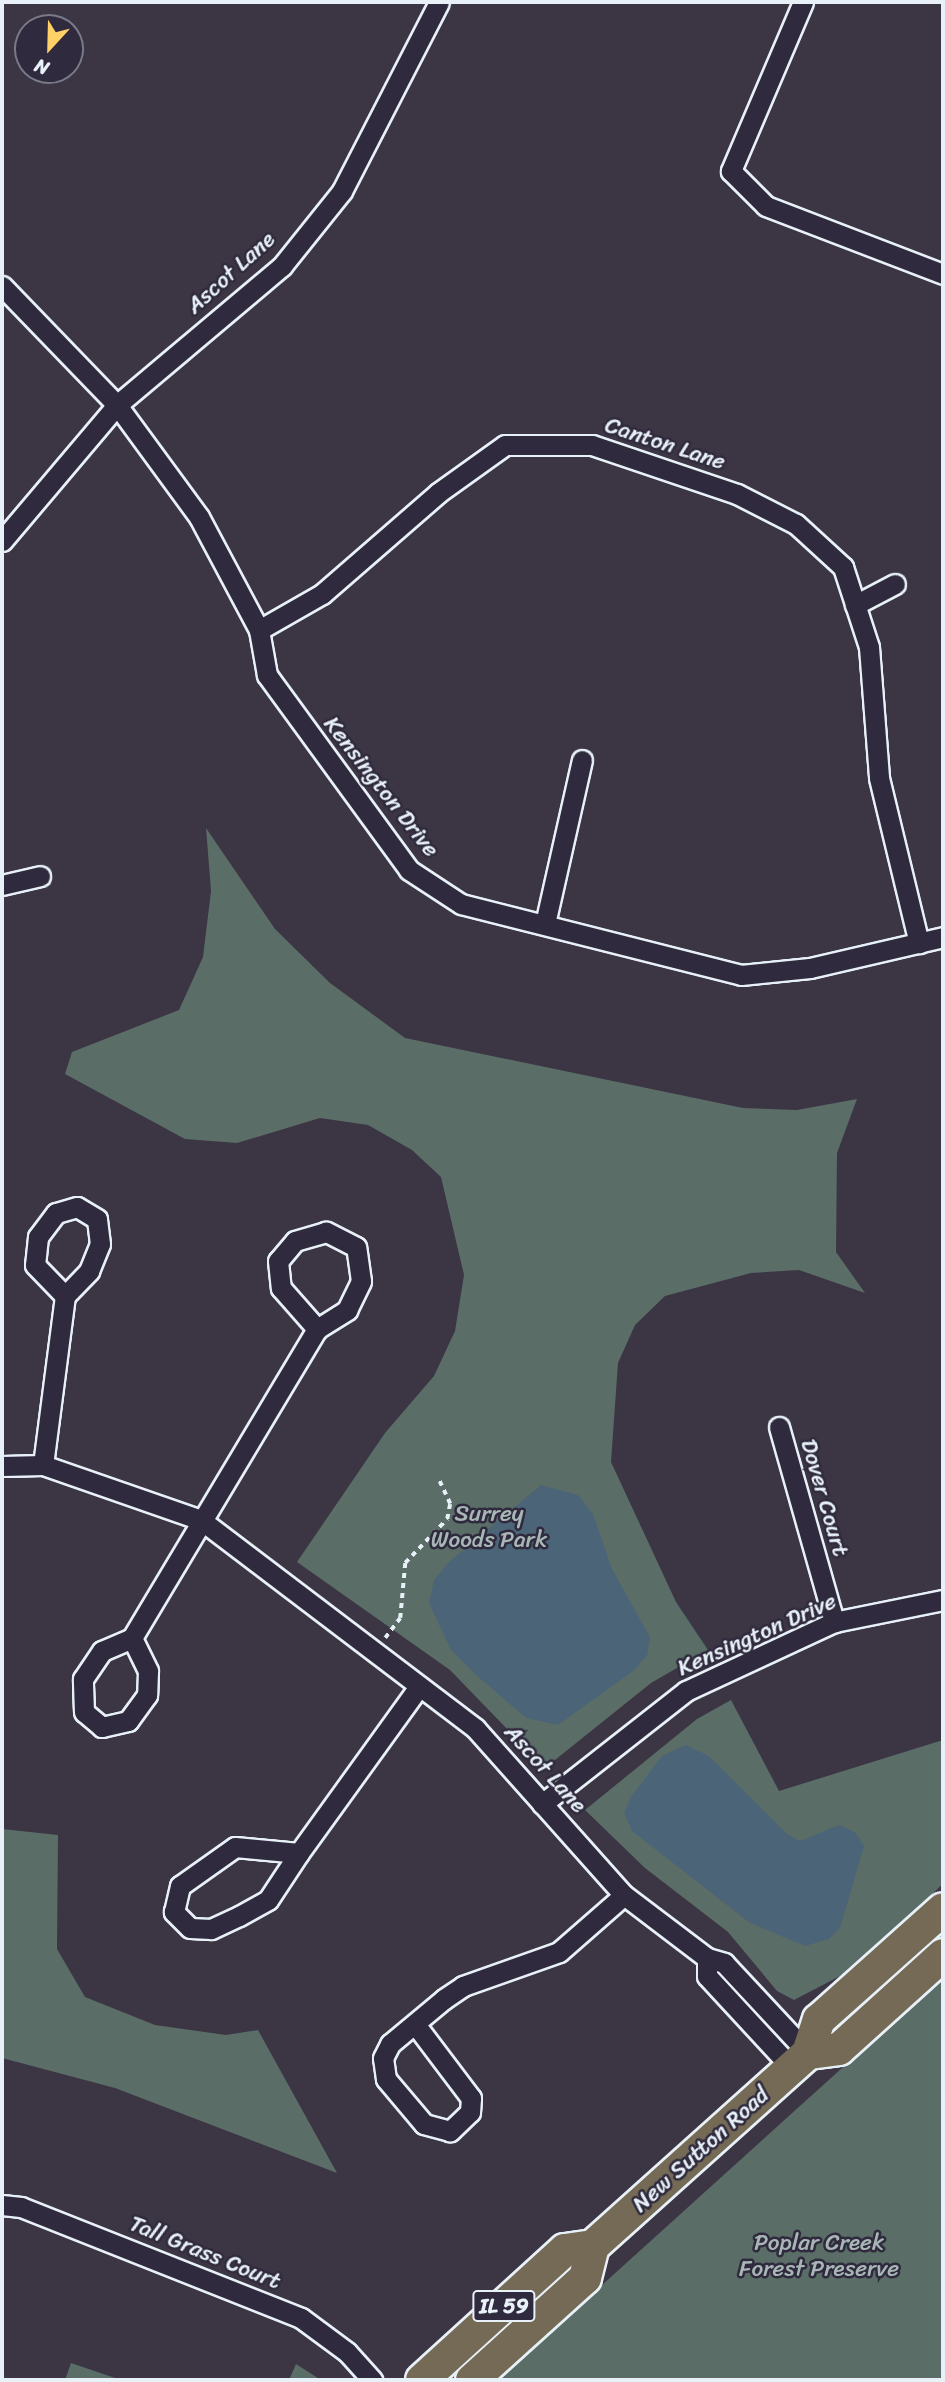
<!DOCTYPE html>
<html>
<head>
<meta charset="utf-8">
<style>
	body { margin:0 }
	#map { position:relative; width:945px; height:2382px; overflow:hidden; background:#3c3544; font-family:Sriracha,sans-serif }
	div>[style] { position:absolute }
	[style*='--x'] { left:calc(var(--x)*1px); top:calc(var(--y)*1px); width:calc(var(--w)*1px); rotate:calc(var(--a)*1deg) }
	.green>* { inset:0; background:#5a6d66 }
	.water>* { inset:0; background:#4c6477 }
	.path>* { height:3.5px; margin-top:-1.75px; transform-origin:0; background:repeating-linear-gradient(90deg,#e8f1f8 0 5px,transparent 0 10px) }
	.roads { filter:drop-shadow(2px 0 #e8f1f8) drop-shadow(-2px 0 #e8f1f8) drop-shadow(0 2px #e8f1f8) drop-shadow(0 -2px #e8f1f8) }
	.street>* { height:19px; margin:-9.5px; padding:0 9.5px; transform-origin:9.5px; border-radius:9.5px; background:#2f2a3d }
	.primary>* { height:32px; margin:-16px; padding:0 16px; transform-origin:16px; border-radius:16px; background:#756a55 }
	span { translate:-50% -50%; white-space:nowrap; text-align:center; line-height:1.15; -webkit-text-stroke:5px #2f2a3d; paint-order:stroke }
	.shield-label span { padding:2px 5px; background:#2f2a3d; border:2px solid; border-radius:5px; -webkit-text-stroke-width:0 }
	.shield-label { font-size:21px; color:#e8f1f8; font-weight:700 }
	.street-label { font-size:23px; color:#e8f1f8 }
	.park-label { font-size:23px; color:#a8b6b6 }
	.frame { position:absolute; inset:0; border:4px solid #e8f1f8; pointer-events:none }
	.north { position:absolute; left:14px; top:14px; width:70px; height:70px; box-sizing:border-box; background:#2f2a3d; border:2px solid #797a88; border-radius:50%; rotate:202deg; font-size:19px; font-weight:700; line-height:28px; text-align:center; color:#e8f1f8 }
	.north::after { content:''; display:block; margin:auto; width:24px; height:32px; background:#ffd166; clip-path:polygon(50% 0,100% 100%,50% 72%,0 100%) }
</style>
</head>
<body>
<div id="map">
	<div class="green">
		<i style="clip-path:polygon(206px 828px,275px 929px,330px 983px,405px 1038px,743px 1108px,797px 1110px,857px 1099px,837px 1153px,836px 1252px,865px 1293px,799px 1270px,751px 1273px,665px 1296px,635px 1325px,618px 1363px,611px 1462px,676px 1602px,708px 1650px,651px 1683px,545px 1768px,450px 1670px,297px 1562px,385px 1433px,434px 1376px,455px 1331px,464px 1275px,441px 1177px,412px 1150px,368px 1125px,320px 1118px,237px 1143px,185px 1139px,65px 1074px,72px 1052px,179px 1010px,203px 957px,211px 891px)"></i>
		<i style="clip-path:polygon(731px 1700px,779px 1791px,943px 1740px,943px 1884px,840px 1976px,794px 2000px,777px 1991px,728px 1932px,645px 1868px,585px 1810px,697px 1719px)"></i>
		<i style="clip-path:polygon(2px 1829px,58px 1835px,57px 1949px,85px 1997px,155px 2025px,226px 2035px,258px 2030px,337px 2173px,115px 2088px,2px 2058px)"></i>
		<i style="clip-path:polygon(943px 1977px,943px 2380px,497px 2380px,801px 2105px)"></i>
		<i style="clip-path:polygon(71px 2363px,121px 2380px,122px 2380px,65px 2380px)"></i>
		<i style="clip-path:polygon(296px 2364px,321px 2380px,289px 2380px)"></i>
	</div>
	<div class="water">
		<i style="clip-path:polygon(541px 1485px,578px 1495px,593px 1514px,612px 1569px,650px 1637px,647px 1656px,633px 1671px,558px 1725px,526px 1718px,475px 1674px,451px 1650px,429px 1603px,434px 1580px,448px 1563px)"></i>
		<i style="clip-path:polygon(686px 1745px,709px 1756px,788px 1835px,801px 1841px,839px 1825px,855px 1832px,864px 1846px,840px 1928px,829px 1939px,805px 1946px,750px 1923px,632px 1831px,624px 1813px,631px 1797px,662px 1756px)"></i>
	</div>
	<div class="path">
		<i style="--x:385;--y:1638;--w:25;--a:-53"></i>
		<i style="--x:400;--y:1618;--w:55;--a:-84.8"></i>
		<i style="--x:405;--y:1563;--w:61;--a:-46.3"></i>
		<i style="--x:447;--y:1519;--w:15;--a:-79"></i>
		<i style="--x:450;--y:1504;--w:26;--a:-115"></i>
	</div>
	<div class="roads">
		<div class="street">
			<i style="--x:803;--y:2;--w:184;--a:113.1"></i>
			<i style="--x:731;--y:171;--w:49;--a:45"></i>
			<i style="--x:766;--y:206;--w:190;--a:21"></i>
			<i style="--x:2;--y:286;--w:165;--a:46"></i>
			<i style="--x:117;--y:405;--w:139;--a:53.8"></i>
			<i style="--x:199;--y:517;--w:128;--a:62"></i>
			<i style="--x:259;--y:630;--w:46;--a:79.9"></i>
			<i style="--x:267;--y:675;--w:241;--a:53.9"></i>
			<i style="--x:409;--y:870;--w:62;--a:33.2"></i>
			<i style="--x:461;--y:904;--w:289;--a:14.2"></i>
			<i style="--x:741;--y:975;--w:69;--a:-5.8"></i>
			<i style="--x:810;--y:968;--w:137;--a:-13.1"></i>
			<i style="--x:2;--y:541;--w:178;--a:-49.8"></i>
			<i style="--x:117;--y:405;--w:216;--a:-40.1"></i>
			<i style="--x:282;--y:266;--w:96;--a:-51.3"></i>
			<i style="--x:342;--y:191;--w:212;--a:-62.8"></i>
			<i style="--x:855;--y:605;--w:45;--a:-27.7"></i>
			<i style="--x:259;--y:630;--w:73;--a:-29.7"></i>
			<i style="--x:322;--y:594;--w:154;--a:-41"></i>
			<i style="--x:438;--y:493;--w:82;--a:-35.6"></i>
			<i style="--x:505;--y:445;--w:87;--a:0"></i>
			<i style="--x:592;--y:445;--w:153;--a:18.7"></i>
			<i style="--x:737;--y:494;--w:66;--a:27"></i>
			<i style="--x:796;--y:524;--w:64;--a:42.5"></i>
			<i style="--x:843;--y:567;--w:84;--a:72"></i>
			<i style="--x:869;--y:647;--w:131;--a:85.6"></i>
			<i style="--x:879;--y:778;--w:170;--a:76.4"></i>
			<i style="--x:2;--y:885;--w:39;--a:-13"></i>
			<i style="--x:545;--y:924;--w:168;--a:-77.3"></i>
			<i style="--x:779;--y:1427;--w:203;--a:74.2"></i>
			<i style="--x:43;--y:1465;--w:170;--a:-82.6"></i>
			<i style="--x:65;--y:1296;--w:35;--a:-46"></i>
			<i style="--x:89;--y:1271;--w:29;--a:-68"></i>
			<i style="--x:100;--y:1244;--w:25;--a:-97"></i>
			<i style="--x:97;--y:1219;--w:23;--a:-149"></i>
			<i style="--x:77;--y:1207;--w:22;--a:164"></i>
			<i style="--x:56;--y:1213;--w:30;--a:127"></i>
			<i style="--x:38;--y:1237;--w:28;--a:96"></i>
			<i style="--x:35;--y:1265;--w:43;--a:45.9"></i>
			<i style="--x:2;--y:1466;--w:41;--a:-1.4"></i>
			<i style="--x:43;--y:1465;--w:167;--a:19.2"></i>
			<i style="--x:201;--y:1520;--w:344;--a:37.2"></i>
			<i style="--x:475;--y:1728;--w:224;--a:48.3"></i>
			<i style="--x:624;--y:1895;--w:104;--a:37.2"></i>
			<i style="--x:707;--y:1958;--w:18;--a:16"></i>
			<i style="--x:724;--y:1963;--w:123;--a:47"></i>
			<i style="--x:132;--y:1638;--w:37;--a:64"></i>
			<i style="--x:148;--y:1671;--w:24;--a:92"></i>
			<i style="--x:147;--y:1695;--w:32;--a:126"></i>
			<i style="--x:128;--y:1721;--w:27;--a:167"></i>
			<i style="--x:102;--y:1727;--w:23;--a:-140"></i>
			<i style="--x:84;--y:1712;--w:33;--a:-92"></i>
			<i style="--x:83;--y:1679;--w:34;--a:-56"></i>
			<i style="--x:102;--y:1651;--w:33;--a:-23"></i>
			<i style="--x:132;--y:1638;--w:360;--a:-59.1"></i>
			<i style="--x:317;--y:1329;--w:36;--a:-32"></i>
			<i style="--x:347;--y:1310;--w:32;--a:-64"></i>
			<i style="--x:361;--y:1281;--w:34;--a:-98"></i>
			<i style="--x:356;--y:1247;--w:34;--a:-153"></i>
			<i style="--x:326;--y:1232;--w:32;--a:164"></i>
			<i style="--x:295;--y:1241;--w:26;--a:130"></i>
			<i style="--x:278;--y:1261;--w:27;--a:84"></i>
			<i style="--x:281;--y:1288;--w:55;--a:48.7"></i>
			<i style="--x:542;--y:1804;--w:183;--a:-38.1"></i>
			<i style="--x:686;--y:1691;--w:163;--a:-25"></i>
			<i style="--x:834;--y:1622;--w:111;--a:-11.4"></i>
			<i style="--x:299;--y:1853;--w:56;--a:123.4"></i>
			<i style="--x:268;--y:1900;--w:33;--a:151"></i>
			<i style="--x:239;--y:1916;--w:31;--a:155"></i>
			<i style="--x:211;--y:1929;--w:21;--a:-177"></i>
			<i style="--x:190;--y:1928;--w:23;--a:-135"></i>
			<i style="--x:174;--y:1912;--w:27;--a:-77"></i>
			<i style="--x:180;--y:1886;--w:67;--a:-35.3"></i>
			<i style="--x:235;--y:1847;--w:64;--a:5.4"></i>
			<i style="--x:299;--y:1853;--w:203;--a:-54.2"></i>
			<i style="--x:707;--y:1958;--w:18;--a:90"></i>
			<i style="--x:707;--y:1976;--w:125;--a:47.3"></i>
			<i style="--x:415;--y:2024;--w:93;--a:52.9"></i>
			<i style="--x:471;--y:2098;--w:14;--a:94"></i>
			<i style="--x:470;--y:2112;--w:28;--a:136"></i>
			<i style="--x:450;--y:2131;--w:27;--a:-165"></i>
			<i style="--x:424;--y:2124;--w:59;--a:-130.2"></i>
			<i style="--x:386;--y:2079;--w:21;--a:-98"></i>
			<i style="--x:383;--y:2058;--w:16;--a:-63"></i>
			<i style="--x:390;--y:2044;--w:70;--a:-39.8"></i>
			<i style="--x:444;--y:1999;--w:23;--a:-34"></i>
			<i style="--x:463;--y:1986;--w:102;--a:-19.5"></i>
			<i style="--x:559;--y:1952;--w:86;--a:-41.2"></i>
			<i style="--x:2;--y:2205;--w:19;--a:6"></i>
			<i style="--x:21;--y:2207;--w:301;--a:21.6"></i>
			<i style="--x:301;--y:2318;--w:57;--a:36.5"></i>
			<i style="--x:347;--y:2352;--w:38;--a:48"></i>
		</div>
		<div class="primary">
			<i style="--x:808;--y:2053;--w:31;--a:-7"></i>
			<i style="--x:839;--y:2049;--w:140;--a:-42.1"></i>
			<i style="--x:422;--y:2380;--w:193;--a:-42.3"></i>
			<i style="--x:565;--y:2250;--w:28;--a:-8"></i>
			<i style="--x:472;--y:2380;--w:152;--a:-42.1"></i>
			<i style="--x:585;--y:2278;--w:33;--a:-76"></i>
			<i style="--x:593;--y:2246;--w:289;--a:-41.9"></i>
			<i style="--x:808;--y:2053;--w:35;--a:-72"></i>
			<i style="--x:819;--y:2020;--w:166;--a:-41.8"></i>
		</div>
	</div>
	<div class="shield-label">
		<span style="left:504px;top:2306px">IL 59</span>
	</div>
	<div class="street-label">
		<span style="left:231px;top:273px;rotate:-42deg">Ascot Lane</span>
		<span style="left:665px;top:444px;rotate:18deg">Canton Lane</span>
		<span style="left:381px;top:787px;rotate:52deg">Kensington Drive</span>
		<span style="left:824px;top:1498px;rotate:74deg">Dover Court</span>
		<span style="left:757px;top:1635px;rotate:-24deg">Kensington Drive</span>
		<span style="left:545px;top:1769px;rotate:48deg">Ascot Lane</span>
		<span style="left:701px;top:2150px;rotate:-42deg">New Sutton Road</span>
		<span style="left:205px;top:2253px;rotate:22deg">Tall Grass Court</span>
	</div>
	<div class="park-label">
		<span style="left:489px;top:1527px">Surrey<br>Woods Park</span>
		<span style="left:819px;top:2256px">Poplar Creek<br>Forest Preserve</span>
	</div>
	<div class="frame"></div>
	<div class="north">N</div>
</div>
</body>
</html>
